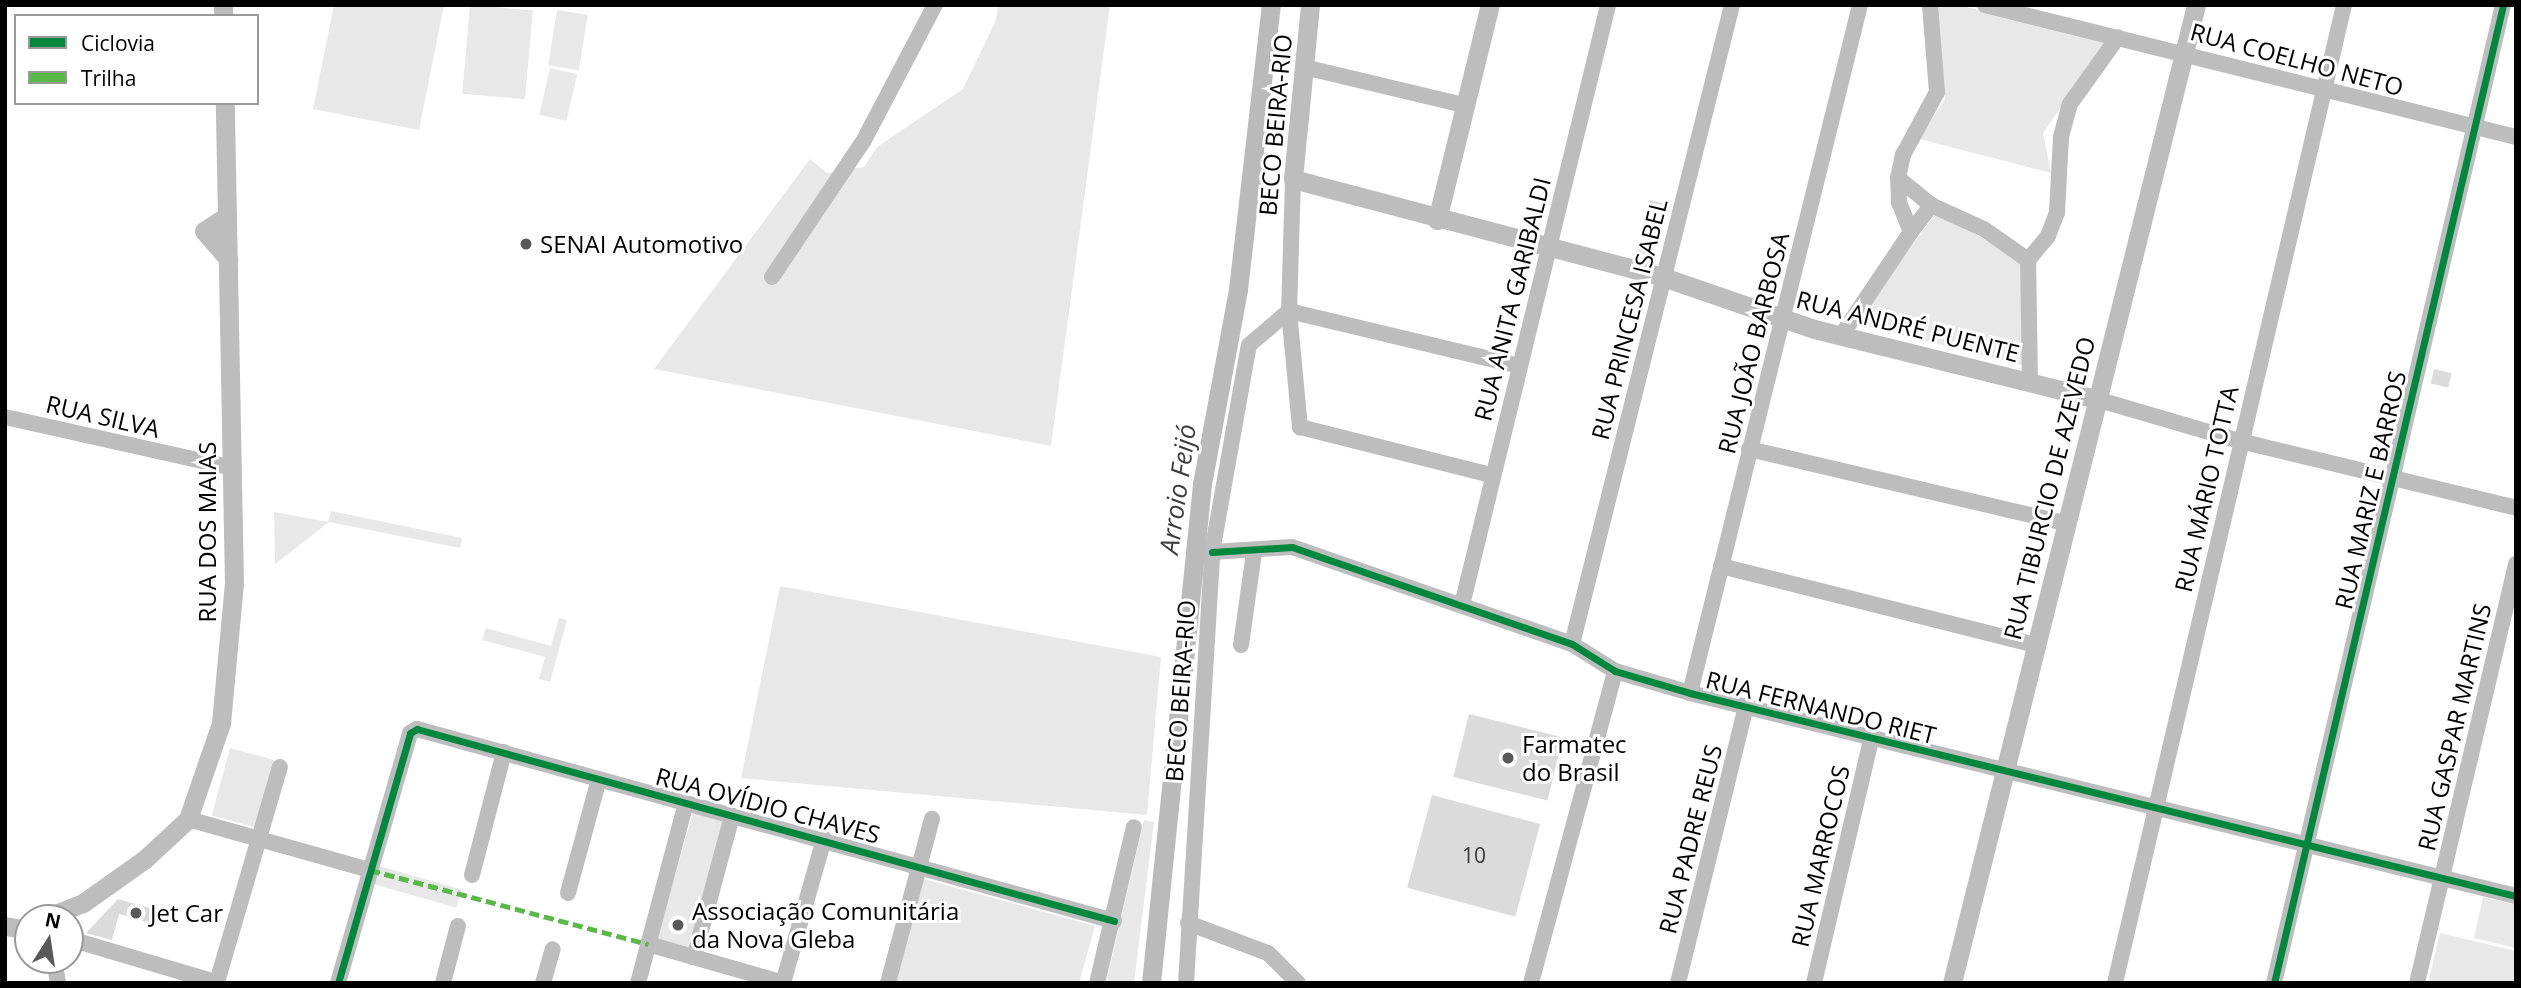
<!DOCTYPE html>
<html>
<head>
<meta charset="utf-8">
<style>
	body { margin:0 }
	#map { position:relative; width:2521px; height:988px; overflow:hidden; background:#fff; font-family:"Open Sans",sans-serif }
	div>[style] { position:absolute }
	[style*='--x'] { left:calc(var(--x)*1px); top:calc(var(--y)*1px); width:calc(var(--w)*1px); rotate:calc(var(--a)*1deg) }
	.green>* { inset:0; background:#e8e8e8; transform-origin:0 0 }
	.river>* { height:19px; margin:-9.5px; padding:0 9.5px; transform-origin:9.5px; border-radius:9.5px; background:#bababa }
	.building>* { inset:0; background:#dbdbdb; transform-origin:0 0 }
	.minor>* { height:16px; margin:-8px; padding:0 8px; transform-origin:8px; border-radius:8px; background:#bdbdbd }
	.major>* { height:19px; margin:-9.5px; padding:0 9.5px; transform-origin:9.5px; border-radius:9.5px; background:#bdbdbd }
	.quiet>* { height:5px; margin-top:-2.5px; transform-origin:0; background:repeating-linear-gradient(90deg,#58b947 0 10px,transparent 0 15px) }
	.cycleway>* { height:7px; margin:-3.5px; padding:0 3.5px; transform-origin:3.5px; border-radius:3.5px; background:#00873e }
	.dots>* { width:19px; height:19px; translate:-50% -50%; box-sizing:border-box; border:4px solid #fff; border-radius:50% }
	span { translate:-50% -50%; white-space:nowrap; text-align:center; line-height:1.15; -webkit-text-stroke:6px #fff; paint-order:stroke }
	.number-label { font-size:21px; color:#373737 }
	.number-label span { -webkit-text-stroke-width:0 }
	.street-label { font-size:24px; color:#000 }
	.poi-label { font-size:24px; color:#000 }
	.left { translate:0 -50%; text-align:left }
	.water-label { font-size:26px; color:#3d3d3d; font-style:italic }
	.frame { position:absolute; inset:0; border:7px solid #000; pointer-events:none }
	.legend { position:absolute; left:14px; top:14px; width:245px; height:91px; box-sizing:border-box; background:#fff; border:2px solid #999; margin:0; padding:9px 12px; list-style:none; font-size:21px; color:#000 }
	.legend li { display:flex; align-items:center; gap:14px; height:35px }
	.legend b { width:35px; border:2px solid #999 }
	.north { position:absolute; left:14px; top:904px; width:70px; height:70px; box-sizing:border-box; background:#fff; border:2px solid #999; border-radius:50%; rotate:12deg; font-size:19px; font-weight:700; line-height:28px; text-align:center; color:#000 }
	.north::after { content:''; display:block; margin:auto; width:24px; height:32px; background:#595959; clip-path:polygon(50% 0,100% 100%,50% 72%,0 100%) }
</style>
</head>
<body>
<div id="map">
	<div class="green">
		<i style="clip-path:polygon(334px 5px,444px 5px,419px 130px,313px 109px)"></i>
		<i style="left:470px;top:5px;width:63px;height:89px;rotate:5deg"></i>
		<i style="clip-path:polygon(998px 5px,1110px 5px,1051px 446px,654px 369px,810px 159px,827px 173px,864px 167px,877px 147px,963px 89px,996px 20px)"></i>
		<i style="clip-path:polygon(1935px 5px,1959px 5px,2107px 42px,2043px 133px,2051px 173px,1919px 139px,1945px 99px)"></i>
		<i style="left:557px;top:10px;width:31px;height:56px;rotate:9deg"></i>
		<i style="left:550px;top:68px;width:28px;height:48px;rotate:13deg"></i>
		<i style="clip-path:polygon(1937px 212px,2021px 260px,2025px 366px,1854px 323px)"></i>
		<i style="clip-path:polygon(331px 511px,462px 538px,460px 548px,329px 522px,275px 564px,274px 512px,328px 522px)"></i>
		<i style="clip-path:polygon(780px 586px,1161px 657px,1147px 815px,741px 778px)"></i>
		<i style="clip-path:polygon(559px 618px,567px 620px,550px 682px,539px 679px,545px 657px,482px 640px,486px 628px,551px 646px)"></i>
		<i style="left:230px;top:748px;width:46px;height:70px;rotate:15deg"></i>
		<i style="left:694px;top:809px;width:32px;height:137px;rotate:16deg"></i>
		<i style="clip-path:polygon(1144px 820px,1154px 822px,1134px 983px,1106px 983px)"></i>
		<i style="left:376px;top:865px;width:89px;height:19px;rotate:16deg"></i>
		<i style="clip-path:polygon(924px 879px,1095px 926px,1079px 983px,896px 983px)"></i>
		<i style="clip-path:polygon(2483px 897px,2516px 905px,2516px 948px,2474px 938px)"></i>
		<i style="clip-path:polygon(2440px 933px,2516px 951px,2516px 983px,2428px 983px)"></i>
	</div>
	<div class="river">
		<i style="--x:1151;--y:983;--w:502;--a:-84.16"></i>
		<i style="--x:1202;--y:484;--w:198;--a:-79.5"></i>
		<i style="--x:1238;--y:289;--w:286;--a:-83.4"></i>
	</div>
	<div class="building">
		<i style="left:1650px;top:200px;width:16px;height:24px;rotate:14deg"></i>
		<i style="clip-path:polygon(1641px 241px,1656px 242px,1651px 261px,1637px 257px)"></i>
		<i style="left:2434px;top:369px;width:18px;height:15px;rotate:13deg"></i>
		<i style="left:1469px;top:714px;width:97px;height:65px;rotate:14deg"></i>
		<i style="left:1432px;top:795px;width:112px;height:96px;rotate:15deg"></i>
		<i style="clip-path:polygon(118px 899px,154px 909px,151px 923px,119px 914px,112px 940px,86px 933px)"></i>
	</div>
	<div class="minor">
		<i style="--x:1985;--y:5;--w:547;--a:13.96"></i>
		<i style="--x:1304;--y:67;--w:164;--a:13.4"></i>
		<i style="--x:1898;--y:178;--w:43;--a:39.3"></i>
		<i style="--x:1931;--y:205;--w:58;--a:24.4"></i>
		<i style="--x:1984;--y:229;--w:54;--a:35.2"></i>
		<i style="--x:1293;--y:179;--w:132;--a:91.7"></i>
		<i style="--x:1289;--y:311;--w:117;--a:84.6"></i>
		<i style="--x:1300;--y:427;--w:197;--a:14.1"></i>
		<i style="--x:1911;--y:232;--w:34;--a:-53"></i>
		<i style="--x:772;--y:277;--w:165;--a:-56.1"></i>
		<i style="--x:864;--y:140;--w:153;--a:-62.3"></i>
		<i style="--x:1289;--y:311;--w:237;--a:13.4"></i>
		<i style="--x:1841;--y:336;--w:125;--a:-56.1"></i>
		<i style="--x:1911;--y:232;--w:31;--a:-112"></i>
		<i style="--x:1899;--y:203;--w:25;--a:-92"></i>
		<i style="--x:1898;--y:178;--w:24;--a:-78"></i>
		<i style="--x:1903;--y:155;--w:72;--a:-61.6"></i>
		<i style="--x:1937;--y:92;--w:87;--a:-94.6"></i>
		<i style="--x:2030;--y:382;--w:122;--a:-90.9"></i>
		<i style="--x:2028;--y:260;--w:31;--a:-50"></i>
		<i style="--x:2048;--y:236;--w:25;--a:-69"></i>
		<i style="--x:2057;--y:213;--w:76;--a:-87"></i>
		<i style="--x:2061;--y:137;--w:34;--a:-75"></i>
		<i style="--x:2070;--y:104;--w:82;--a:-54.4"></i>
		<i style="--x:2096;--y:399;--w:150;--a:16.3"></i>
		<i style="--x:2240;--y:441;--w:284;--a:13.6"></i>
		<i style="--x:5;--y:417;--w:234;--a:12.6"></i>
		<i style="--x:1749;--y:449;--w:324;--a:13.2"></i>
		<i style="--x:1212;--y:552;--w:80;--a:-3.6"></i>
		<i style="--x:1292;--y:547;--w:296;--a:19.1"></i>
		<i style="--x:1572;--y:644;--w:51;--a:32.1"></i>
		<i style="--x:1615;--y:671;--w:78;--a:16.3"></i>
		<i style="--x:1690;--y:693;--w:851;--a:13.81"></i>
		<i style="--x:1721;--y:566;--w:324;--a:14.1"></i>
		<i style="--x:1462;--y:605;--w:618;--a:-76.32"></i>
		<i style="--x:1572;--y:644;--w:659;--a:-75.94"></i>
		<i style="--x:1241;--y:645;--w:93;--a:-82"></i>
		<i style="--x:1690;--y:693;--w:709;--a:-76.12"></i>
		<i style="--x:188;--y:819;--w:189;--a:15.7"></i>
		<i style="--x:472;--y:875;--w:127;--a:-75.4"></i>
		<i style="--x:568;--y:893;--w:118;--a:-74.8"></i>
		<i style="--x:1188;--y:923;--w:85;--a:20.6"></i>
		<i style="--x:1268;--y:953;--w:42;--a:45"></i>
		<i style="--x:70;--y:939;--w:155;--a:16.5"></i>
		<i style="--x:648;--y:944;--w:141;--a:16"></i>
		<i style="--x:694;--y:957;--w:146;--a:-74.9"></i>
		<i style="--x:54;--y:960;--w:23;--a:80"></i>
		<i style="--x:217;--y:982;--w:224;--a:-73.7"></i>
		<i style="--x:338;--y:983;--w:260;--a:-73.9"></i>
		<i style="--x:410;--y:733;--w:8;--a:-30"></i>
		<i style="--x:417;--y:729;--w:723;--a:15.4"></i>
		<i style="--x:443;--y:983;--w:59;--a:-75.3"></i>
		<i style="--x:543;--y:983;--w:35;--a:-74"></i>
		<i style="--x:638;--y:983;--w:186;--a:-75.1"></i>
		<i style="--x:783;--y:983;--w:150;--a:-74.1"></i>
		<i style="--x:888;--y:983;--w:170;--a:-75"></i>
		<i style="--x:1097;--y:983;--w:160;--a:-76.7"></i>
		<i style="--x:1186;--y:983;--w:432;--a:-86.5"></i>
		<i style="--x:1212;--y:552;--w:210;--a:-79.9"></i>
		<i style="--x:1249;--y:345;--w:52;--a:-40.4"></i>
		<i style="--x:1531;--y:983;--w:323;--a:-74.9"></i>
		<i style="--x:1678;--y:983;--w:284;--a:-76.2"></i>
		<i style="--x:1814;--y:983;--w:250;--a:-76.8"></i>
		<i style="--x:2115;--y:983;--w:1004;--a:-76.82"></i>
		<i style="--x:2274;--y:983;--w:1004;--a:-76.82"></i>
		<i style="--x:2417;--y:983;--w:431;--a:-76.7"></i>
	</div>
	<div class="major">
		<i style="--x:223;--y:5;--w:11;--a:90"></i>
		<i style="--x:1310;--y:5;--w:175;--a:95.6"></i>
		<i style="--x:1293;--y:179;--w:383;--a:14.8"></i>
		<i style="--x:1663;--y:277;--w:160;--a:19"></i>
		<i style="--x:1814;--y:329;--w:291;--a:13.9"></i>
		<i style="--x:227;--y:216;--w:27;--a:147"></i>
		<i style="--x:204;--y:231;--w:37;--a:49"></i>
		<i style="--x:1437;--y:220;--w:221;--a:-76.2"></i>
		<i style="--x:53;--y:915;--w:32;--a:-22"></i>
		<i style="--x:83;--y:903;--w:76;--a:-35.4"></i>
		<i style="--x:145;--y:859;--w:59;--a:-42.9"></i>
		<i style="--x:188;--y:819;--w:102;--a:-71"></i>
		<i style="--x:221;--y:723;--w:141;--a:-84.7"></i>
		<i style="--x:234;--y:583;--w:480;--a:-91.1"></i>
		<i style="--x:5;--y:926;--w:23;--a:10"></i>
		<i style="--x:1952;--y:983;--w:1008;--a:-75.99"></i>
	</div>
	<div class="quiet">
		<i style="--x:370;--y:870;--w:288;--a:14.9"></i>
	</div>
	<div class="cycleway">
		<i style="--x:1212;--y:552;--w:80;--a:-3.6"></i>
		<i style="--x:1292;--y:547;--w:296;--a:19.1"></i>
		<i style="--x:1572;--y:644;--w:51;--a:32.1"></i>
		<i style="--x:1615;--y:671;--w:78;--a:16.3"></i>
		<i style="--x:1690;--y:693;--w:851;--a:13.81"></i>
		<i style="--x:338;--y:983;--w:260;--a:-73.9"></i>
		<i style="--x:410;--y:733;--w:8;--a:-30"></i>
		<i style="--x:417;--y:729;--w:723;--a:15.4"></i>
		<i style="--x:2274;--y:983;--w:1004;--a:-76.82"></i>
	</div>
	<div class="dots">
		<i style="left:526px;top:244px;background:#595959"></i>
		<i style="left:1508px;top:758px;background:#595959"></i>
		<i style="left:136px;top:913px;background:#595959"></i>
		<i style="left:678px;top:925px;background:#595959"></i>
	</div>
	<div class="number-label">
		<span style="left:1474px;top:855px">10</span>
	</div>
	<div class="street-label">
		<span style="left:2297px;top:59px;rotate:15deg">RUA COELHO NETO</span>
		<span style="left:1275px;top:125px;rotate:-85deg">BECO BEIRA-RIO</span>
		<span style="left:1512px;top:299px;rotate:-76deg">RUA ANITA GARIBALDI</span>
		<span style="left:1629px;top:319px;rotate:-76deg">RUA PRINCESA ISABEL</span>
		<span style="left:1908px;top:326px;rotate:14deg">RUA ANDRÉ PUENTE</span>
		<span style="left:1753px;top:343px;rotate:-76deg">RUA JOÃO BARBOSA</span>
		<span style="left:103px;top:416px;rotate:13deg">RUA SILVA</span>
		<span style="left:2049px;top:488px;rotate:-76deg">RUA TIBURCIO DE AZEVEDO</span>
		<span style="left:2206px;top:489px;rotate:-77deg">RUA MÁRIO TOTTA</span>
		<span style="left:2370px;top:490px;rotate:-77deg">RUA MARIZ E BARROS</span>
		<span style="left:207px;top:532px;rotate:-90deg">RUA DOS MAIAS</span>
		<span style="left:1180px;top:691px;rotate:-86deg">BECO BEIRA-RIO</span>
		<span style="left:1821px;top:707px;rotate:14deg">RUA FERNANDO RIET</span>
		<span style="left:2454px;top:727px;rotate:-77deg">RUA GASPAR MARTINS</span>
		<span style="left:768px;top:805px;rotate:15deg">RUA OVÍDIO CHAVES</span>
		<span style="left:1690px;top:839px;rotate:-76deg">RUA PADRE REUS</span>
		<span style="left:1820px;top:856px;rotate:-77deg">RUA MARROCOS</span>
	</div>
	<div class="poi-label">
		<span class="left" style="left:540px;top:244px">SENAI Automotivo</span>
		<span class="left" style="left:1522px;top:758px">Farmatec<br>do Brasil</span>
		<span class="left" style="left:692px;top:925px">Associação Comunitária<br>da Nova Gleba</span>
		<span class="left" style="left:150px;top:913px">Jet Car</span>
	</div>
	<div class="water-label">
		<span style="left:1178px;top:489px;rotate:-82deg">Arroio Feijó</span>
	</div>
	<div class="frame"></div>
	<ul class="legend">
	<li><b style="height:9px;background:#00873e"></b>Ciclovia</li>
	<li><b style="height:9px;background:#58b947"></b>Trilha</li>
	</ul>
	<div class="north">N</div>
</div>
</body>
</html>
